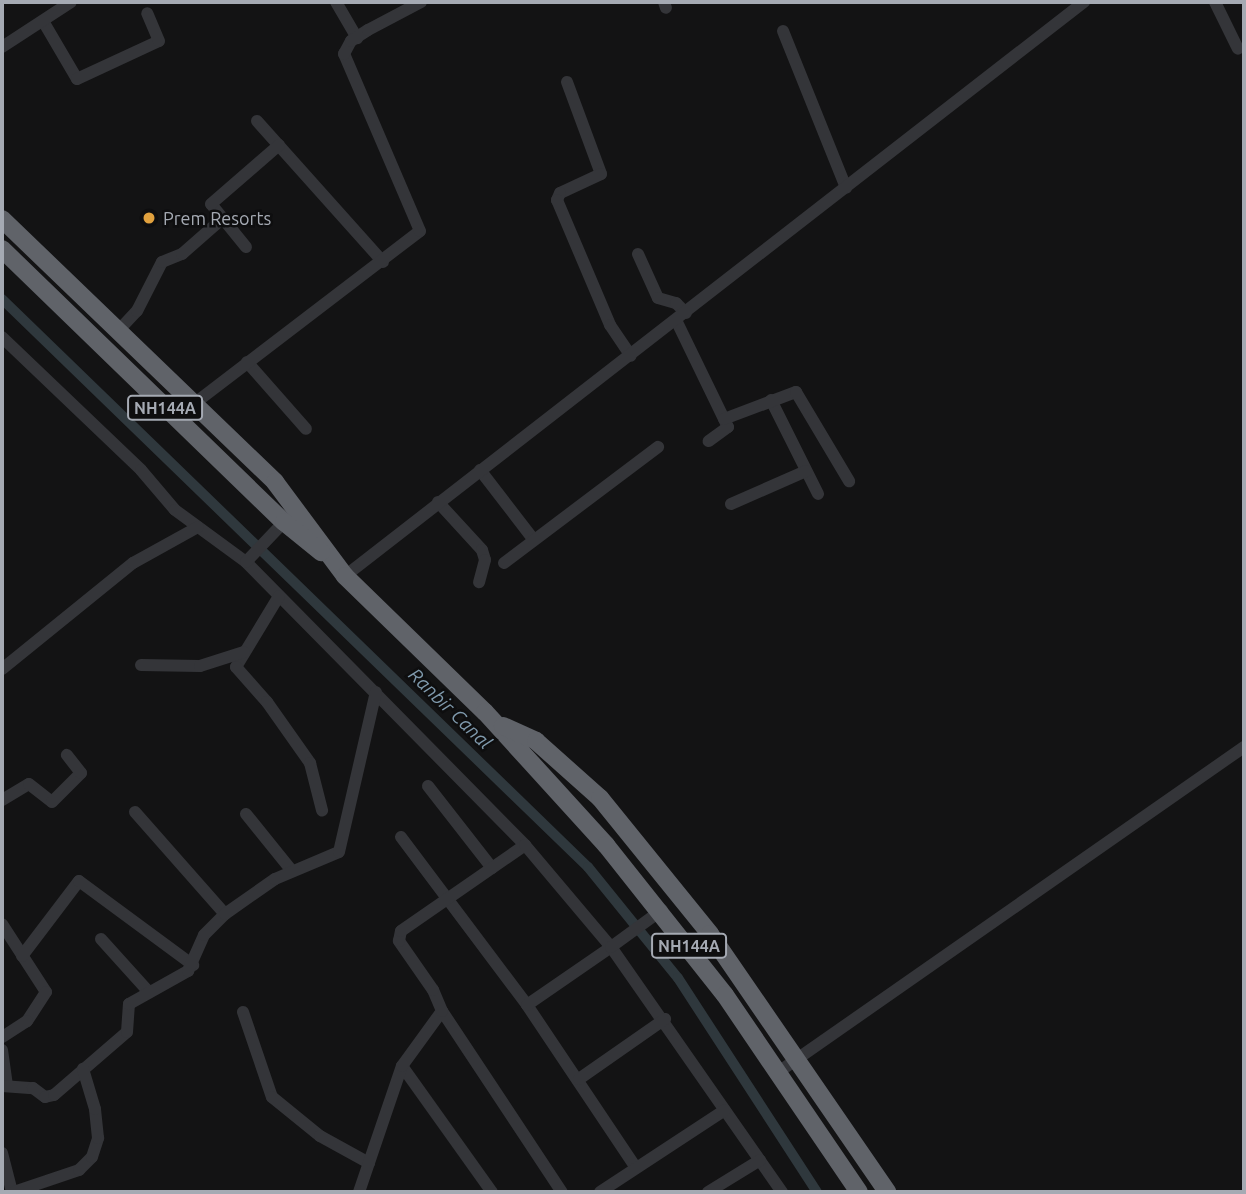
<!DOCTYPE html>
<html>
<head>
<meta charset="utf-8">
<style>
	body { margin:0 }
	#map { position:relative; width:1246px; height:1194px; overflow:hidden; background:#131314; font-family:Ubuntu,sans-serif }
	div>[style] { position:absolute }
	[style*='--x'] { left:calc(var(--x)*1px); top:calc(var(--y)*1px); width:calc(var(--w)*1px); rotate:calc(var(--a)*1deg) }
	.canal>* { height:10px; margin:-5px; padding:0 5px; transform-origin:5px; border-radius:5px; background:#2f383d }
	.minor>* { height:12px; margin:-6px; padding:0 6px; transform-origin:6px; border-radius:6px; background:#343539 }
	.highway>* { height:18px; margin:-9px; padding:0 9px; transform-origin:9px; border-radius:9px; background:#606369 }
	.dots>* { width:19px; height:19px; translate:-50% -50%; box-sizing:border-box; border:4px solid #0e0e0f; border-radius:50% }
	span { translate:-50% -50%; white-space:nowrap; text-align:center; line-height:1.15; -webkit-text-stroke:5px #0e0e0f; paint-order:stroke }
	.shield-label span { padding:2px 5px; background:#0e0e0f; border:2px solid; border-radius:5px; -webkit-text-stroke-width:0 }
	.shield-label { font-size:16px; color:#a5aab3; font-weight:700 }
	.poi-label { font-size:18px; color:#a5aab3 }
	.left { translate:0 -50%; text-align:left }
	.water-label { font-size:19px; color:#7f99ac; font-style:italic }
	.frame { position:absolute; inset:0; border:4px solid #a5aab3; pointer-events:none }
</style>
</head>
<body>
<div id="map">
	<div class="canal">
		<i style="--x:2;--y:299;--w:816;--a:44.11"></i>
		<i style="--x:588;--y:867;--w:143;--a:51"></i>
		<i style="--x:678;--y:978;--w:255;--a:57"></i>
	</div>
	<div class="minor">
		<i style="--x:336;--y:2;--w:42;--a:59.7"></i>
		<i style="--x:664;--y:2;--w:6;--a:72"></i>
		<i style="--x:1215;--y:2;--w:52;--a:63.9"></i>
		<i style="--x:43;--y:21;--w:67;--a:59.6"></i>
		<i style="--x:77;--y:79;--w:90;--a:-24.9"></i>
		<i style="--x:159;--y:41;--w:30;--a:-113"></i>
		<i style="--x:783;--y:31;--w:169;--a:68.1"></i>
		<i style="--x:2;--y:47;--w:82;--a:-33.1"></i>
		<i style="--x:567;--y:82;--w:98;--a:69.7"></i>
		<i style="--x:601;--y:174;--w:45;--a:155.1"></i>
		<i style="--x:560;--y:193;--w:8;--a:113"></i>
		<i style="--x:557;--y:200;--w:136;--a:67"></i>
		<i style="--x:610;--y:325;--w:37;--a:56"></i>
		<i style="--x:257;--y:121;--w:189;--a:48.2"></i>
		<i style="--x:246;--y:247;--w:55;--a:-129.1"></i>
		<i style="--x:211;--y:204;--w:90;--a:-40.9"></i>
		<i style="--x:638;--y:254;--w:48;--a:65.6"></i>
		<i style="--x:658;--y:298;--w:19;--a:16"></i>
		<i style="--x:676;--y:303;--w:14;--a:45"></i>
		<i style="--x:676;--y:320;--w:119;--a:64.1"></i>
		<i style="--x:728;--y:427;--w:24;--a:144"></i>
		<i style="--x:119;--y:330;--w:26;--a:-47"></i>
		<i style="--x:137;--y:311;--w:55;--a:-63"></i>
		<i style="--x:162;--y:262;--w:22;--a:-22"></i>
		<i style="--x:182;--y:254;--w:53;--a:-41.2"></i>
		<i style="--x:2;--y:337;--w:192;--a:43.7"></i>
		<i style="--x:141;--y:470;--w:52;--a:49.6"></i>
		<i style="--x:175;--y:510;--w:88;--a:36.2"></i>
		<i style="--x:246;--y:562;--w:397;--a:45.4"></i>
		<i style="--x:247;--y:362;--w:89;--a:48.6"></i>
		<i style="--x:771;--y:400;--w:105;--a:63.4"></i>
		<i style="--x:195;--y:403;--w:283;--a:-37.4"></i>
		<i style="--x:420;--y:231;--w:193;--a:-113.2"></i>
		<i style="--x:344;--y:54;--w:15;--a:-62"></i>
		<i style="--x:351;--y:41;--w:20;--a:-33"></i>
		<i style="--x:368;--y:30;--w:60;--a:-27.8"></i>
		<i style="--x:724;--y:419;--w:77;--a:-20.6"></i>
		<i style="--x:796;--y:392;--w:104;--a:59.2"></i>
		<i style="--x:480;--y:470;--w:88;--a:52.4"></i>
		<i style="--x:438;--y:502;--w:65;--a:47.5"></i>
		<i style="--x:482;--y:550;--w:10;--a:73"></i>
		<i style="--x:485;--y:560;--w:23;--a:105"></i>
		<i style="--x:731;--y:504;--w:82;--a:-23.7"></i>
		<i style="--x:246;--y:562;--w:55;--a:-46.5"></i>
		<i style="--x:504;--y:563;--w:193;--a:-37"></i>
		<i style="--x:345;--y:576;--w:936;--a:-37.84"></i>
		<i style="--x:279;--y:596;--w:83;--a:121.2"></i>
		<i style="--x:236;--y:667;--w:47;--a:48.5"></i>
		<i style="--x:267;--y:702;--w:75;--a:54.8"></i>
		<i style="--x:310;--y:763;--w:49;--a:75.7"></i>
		<i style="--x:141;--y:665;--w:59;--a:1"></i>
		<i style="--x:200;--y:666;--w:46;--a:-17.7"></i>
		<i style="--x:2;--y:669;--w:169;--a:-39"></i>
		<i style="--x:133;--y:563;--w:74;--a:-29"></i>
		<i style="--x:428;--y:786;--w:104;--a:52"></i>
		<i style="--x:2;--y:800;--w:31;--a:-31"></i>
		<i style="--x:29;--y:784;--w:29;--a:38"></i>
		<i style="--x:52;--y:802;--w:41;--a:-45"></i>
		<i style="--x:81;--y:773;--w:23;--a:-128"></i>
		<i style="--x:135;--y:812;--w:136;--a:48.6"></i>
		<i style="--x:246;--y:814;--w:73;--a:51.1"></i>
		<i style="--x:401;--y:837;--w:210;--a:53.1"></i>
		<i style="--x:527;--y:1005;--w:196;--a:56.2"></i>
		<i style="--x:2;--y:924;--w:81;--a:57.1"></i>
		<i style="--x:46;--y:992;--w:35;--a:123"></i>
		<i style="--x:27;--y:1021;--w:30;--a:147"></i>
		<i style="--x:101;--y:939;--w:70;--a:47.9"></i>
		<i style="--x:22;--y:956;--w:94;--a:-52.8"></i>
		<i style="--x:79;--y:881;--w:142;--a:36.4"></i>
		<i style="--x:527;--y:1005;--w:102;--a:-34.6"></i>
		<i style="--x:611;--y:947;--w:299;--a:55.1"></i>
		<i style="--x:442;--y:1011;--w:217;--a:56.5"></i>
		<i style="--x:243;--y:1012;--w:90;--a:71.2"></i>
		<i style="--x:272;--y:1097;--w:62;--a:39.1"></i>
		<i style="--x:320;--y:1136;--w:56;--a:28.9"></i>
		<i style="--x:2;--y:1050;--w:36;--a:82"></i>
		<i style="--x:402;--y:1066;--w:155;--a:54.5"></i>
		<i style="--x:777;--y:1073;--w:570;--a:-34.92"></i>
		<i style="--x:579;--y:1079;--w:105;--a:-34.9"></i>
		<i style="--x:2;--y:1086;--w:31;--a:4"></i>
		<i style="--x:33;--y:1088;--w:15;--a:37"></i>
		<i style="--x:45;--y:1097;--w:9;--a:-13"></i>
		<i style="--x:54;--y:1095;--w:96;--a:-40.8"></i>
		<i style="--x:127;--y:1032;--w:28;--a:-86"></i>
		<i style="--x:129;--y:1004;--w:68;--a:-29.2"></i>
		<i style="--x:188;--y:971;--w:39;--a:-66"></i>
		<i style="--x:204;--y:935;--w:30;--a:-45"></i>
		<i style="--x:225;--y:914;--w:61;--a:-35"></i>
		<i style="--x:275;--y:879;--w:69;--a:-22.9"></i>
		<i style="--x:339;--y:852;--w:164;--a:-77"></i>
		<i style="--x:2;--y:1153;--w:40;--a:75.6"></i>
		<i style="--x:14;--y:1192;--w:69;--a:-18.7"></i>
		<i style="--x:79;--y:1170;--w:18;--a:-45"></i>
		<i style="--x:92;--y:1157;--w:20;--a:-72"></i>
		<i style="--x:98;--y:1138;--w:29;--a:-96"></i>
		<i style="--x:95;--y:1109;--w:42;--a:-106.7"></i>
		<i style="--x:359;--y:1192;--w:133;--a:-71.2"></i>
		<i style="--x:402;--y:1066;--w:68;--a:-54"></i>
		<i style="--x:442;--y:1011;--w:23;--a:-113"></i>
		<i style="--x:433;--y:990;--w:60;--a:-124.8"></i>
		<i style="--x:399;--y:941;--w:10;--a:-79"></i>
		<i style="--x:401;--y:931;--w:151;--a:-34.7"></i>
		<i style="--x:525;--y:845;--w:133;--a:49.9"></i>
		<i style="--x:611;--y:947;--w:63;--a:-36"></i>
		<i style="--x:600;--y:1192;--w:149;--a:-33.3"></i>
		<i style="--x:708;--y:1192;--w:61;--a:-31.6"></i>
	</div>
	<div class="highway">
		<i style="--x:2;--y:219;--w:379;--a:43.9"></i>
		<i style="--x:275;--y:482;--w:117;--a:53.3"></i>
		<i style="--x:345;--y:576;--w:195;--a:44.2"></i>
		<i style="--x:485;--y:712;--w:180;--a:47.7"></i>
		<i style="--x:606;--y:845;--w:191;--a:51.6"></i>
		<i style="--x:725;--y:995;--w:238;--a:55.8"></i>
		<i style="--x:2;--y:249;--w:392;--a:44.1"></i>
		<i style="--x:284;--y:522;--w:48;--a:39"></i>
		<i style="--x:503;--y:726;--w:36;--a:24"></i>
		<i style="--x:536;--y:741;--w:86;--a:41.7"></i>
		<i style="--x:600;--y:798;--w:175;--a:51"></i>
		<i style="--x:710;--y:934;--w:313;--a:55.5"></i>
	</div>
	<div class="dots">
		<i style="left:149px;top:218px;background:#e1a13e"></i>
	</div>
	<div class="shield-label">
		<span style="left:165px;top:408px">NH144A</span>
		<span style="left:689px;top:946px">NH144A</span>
	</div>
	<div class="poi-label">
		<span class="left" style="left:163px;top:218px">Prem Resorts</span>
	</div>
	<div class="water-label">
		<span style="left:450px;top:709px;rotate:44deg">Ranbir Canal</span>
	</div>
	<div class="frame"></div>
</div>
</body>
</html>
